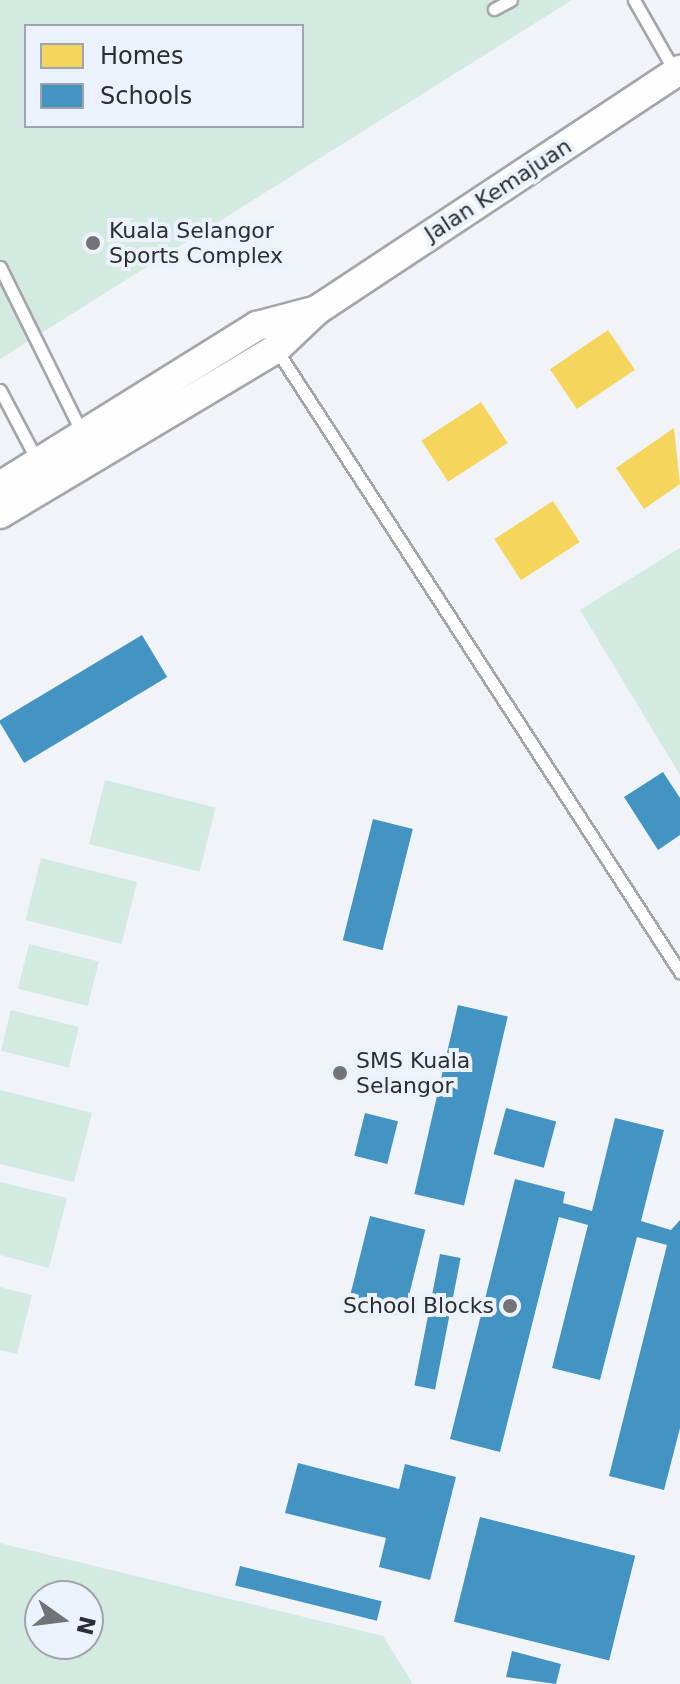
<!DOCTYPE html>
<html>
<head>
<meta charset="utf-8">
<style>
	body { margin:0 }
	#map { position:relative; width:680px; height:1684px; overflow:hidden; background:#f0f3f8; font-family:"DejaVu Sans",sans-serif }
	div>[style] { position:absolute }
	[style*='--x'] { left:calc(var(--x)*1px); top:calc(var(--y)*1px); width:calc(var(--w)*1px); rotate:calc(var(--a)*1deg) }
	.green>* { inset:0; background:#d3eae1; transform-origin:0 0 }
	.homes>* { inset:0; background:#f6d55c; transform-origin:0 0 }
	.schools>* { inset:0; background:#4393c3; transform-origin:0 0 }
	.roads { filter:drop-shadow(2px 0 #a4a6aa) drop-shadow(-2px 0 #a4a6aa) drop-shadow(0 2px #a4a6aa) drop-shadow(0 -2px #a4a6aa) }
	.service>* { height:11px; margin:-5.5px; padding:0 5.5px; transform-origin:5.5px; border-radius:5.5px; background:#fdfdfe }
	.tertiary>* { height:28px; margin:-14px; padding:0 14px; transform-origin:14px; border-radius:14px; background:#fdfdfe }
	.dots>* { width:22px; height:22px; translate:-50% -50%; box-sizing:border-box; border:4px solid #ecf2fb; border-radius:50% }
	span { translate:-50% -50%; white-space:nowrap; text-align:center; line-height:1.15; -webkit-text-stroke:8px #ecf2fb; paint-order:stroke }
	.street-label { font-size:22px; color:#2c2e31 }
	.poi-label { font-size:22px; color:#2c2e31 }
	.left { translate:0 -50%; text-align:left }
	.right { translate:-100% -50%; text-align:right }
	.legend { position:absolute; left:24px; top:24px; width:280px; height:104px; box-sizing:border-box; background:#ecf2fb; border:2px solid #9fa4aa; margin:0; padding:10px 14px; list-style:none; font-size:24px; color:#2c2e31 }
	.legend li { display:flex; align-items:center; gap:16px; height:40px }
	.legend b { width:40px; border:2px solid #9fa4aa }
	.north { position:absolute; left:24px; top:1580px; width:80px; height:80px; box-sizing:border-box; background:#ecf2fb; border:2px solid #9fa4aa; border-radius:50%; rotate:104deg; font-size:22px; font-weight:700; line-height:32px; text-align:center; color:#2c2e31 }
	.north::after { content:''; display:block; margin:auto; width:28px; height:36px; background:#717377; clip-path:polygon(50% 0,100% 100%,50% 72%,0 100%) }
</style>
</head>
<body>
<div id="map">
	<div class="green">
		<i style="clip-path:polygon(evenodd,0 0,572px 0,0 359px,0 0,26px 26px,302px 26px,302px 126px,26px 126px,26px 26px)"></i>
		<i style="clip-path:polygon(680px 548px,680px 775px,580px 610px)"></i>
		<i style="left:105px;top:780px;width:114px;height:66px;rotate:14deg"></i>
		<i style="left:41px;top:858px;width:99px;height:64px;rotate:14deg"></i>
		<i style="left:29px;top:944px;width:72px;height:46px;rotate:14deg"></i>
		<i style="left:11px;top:1010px;width:70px;height:42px;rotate:14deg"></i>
		<i style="clip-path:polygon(0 1090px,92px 1113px,74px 1182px,0 1164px)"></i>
		<i style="clip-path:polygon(0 1182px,67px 1198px,49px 1268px,0 1255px)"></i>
		<i style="clip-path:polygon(0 1287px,32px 1295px,17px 1354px,0 1350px)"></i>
		<i style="clip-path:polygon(evenodd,0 1543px,383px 1636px,413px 1684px,0 1684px,0 1543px,40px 1596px,88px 1596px,88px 1644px,40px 1644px,40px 1596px)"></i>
	</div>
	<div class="homes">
		<i style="left:608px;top:330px;width:48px;height:70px;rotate:56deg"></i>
		<i style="left:481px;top:402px;width:49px;height:71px;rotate:57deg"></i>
		<i style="clip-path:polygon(674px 428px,680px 484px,644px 509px,616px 468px)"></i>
		<i style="left:553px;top:501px;width:49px;height:70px;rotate:57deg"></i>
	</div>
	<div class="schools">
		<i style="left:142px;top:635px;width:49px;height:167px;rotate:59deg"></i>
		<i style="clip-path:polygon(663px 772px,680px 798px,680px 835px,658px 850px,624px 797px)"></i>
		<i style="left:373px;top:819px;width:41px;height:125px;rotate:14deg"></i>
		<i style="left:458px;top:1005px;width:51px;height:194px;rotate:13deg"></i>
		<i style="left:506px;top:1108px;width:52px;height:48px;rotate:15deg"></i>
		<i style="left:365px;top:1113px;width:34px;height:44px;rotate:14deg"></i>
		<i style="clip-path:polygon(615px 1118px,664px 1130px,641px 1221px,671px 1230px,680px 1220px,680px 1428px,664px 1490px,609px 1476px,667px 1245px,637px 1237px,600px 1380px,552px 1368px,588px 1225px,559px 1217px,500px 1452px,450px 1439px,515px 1179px,565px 1192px,563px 1203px,592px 1211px)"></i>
		<i style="left:370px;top:1216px;width:57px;height:89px;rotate:14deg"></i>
		<i style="left:440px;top:1254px;width:21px;height:134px;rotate:11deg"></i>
		<i style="clip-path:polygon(298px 1463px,399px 1489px,405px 1464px,456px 1477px,430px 1580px,379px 1567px,386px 1538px,285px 1513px)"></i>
		<i style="left:480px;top:1517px;width:160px;height:108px;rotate:14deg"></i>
		<i style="left:240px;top:1566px;width:146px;height:20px;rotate:14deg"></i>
		<i style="clip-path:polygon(512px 1651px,561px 1664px,556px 1684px,506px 1677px)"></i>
	</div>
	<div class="roads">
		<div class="service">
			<i style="--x:634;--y:0;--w:83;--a:60.3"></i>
			<i style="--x:494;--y:9;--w:19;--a:-28"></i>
			<i style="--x:0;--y:267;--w:187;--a:63.7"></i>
			<i style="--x:276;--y:349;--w:743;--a:57.04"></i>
			<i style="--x:0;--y:390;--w:81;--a:62.2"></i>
		</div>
		<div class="tertiary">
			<i style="--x:0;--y:486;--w:303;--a:-31.9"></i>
			<i style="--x:257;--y:326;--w:62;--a:-14.9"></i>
			<i style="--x:0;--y:514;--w:322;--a:-30.9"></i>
			<i style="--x:276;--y:349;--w:57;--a:-43.6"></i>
			<i style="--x:317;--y:310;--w:435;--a:-33.5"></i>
		</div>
	</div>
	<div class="dots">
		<i style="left:93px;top:243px;background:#717377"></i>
		<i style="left:340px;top:1073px;background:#717377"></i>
		<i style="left:510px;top:1306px;background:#717377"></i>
	</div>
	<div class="street-label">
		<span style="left:498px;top:190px;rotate:-33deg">Jalan Kemajuan</span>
	</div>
	<div class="poi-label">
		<span class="left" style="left:109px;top:243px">Kuala Selangor<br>Sports Complex</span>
		<span class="left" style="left:356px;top:1073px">SMS Kuala<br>Selangor</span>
		<span class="right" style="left:494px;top:1306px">School Blocks</span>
	</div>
	<ul class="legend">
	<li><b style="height:22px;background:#f6d55c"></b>Homes</li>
	<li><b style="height:22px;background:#4393c3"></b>Schools</li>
	</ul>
	<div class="north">N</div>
</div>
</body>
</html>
